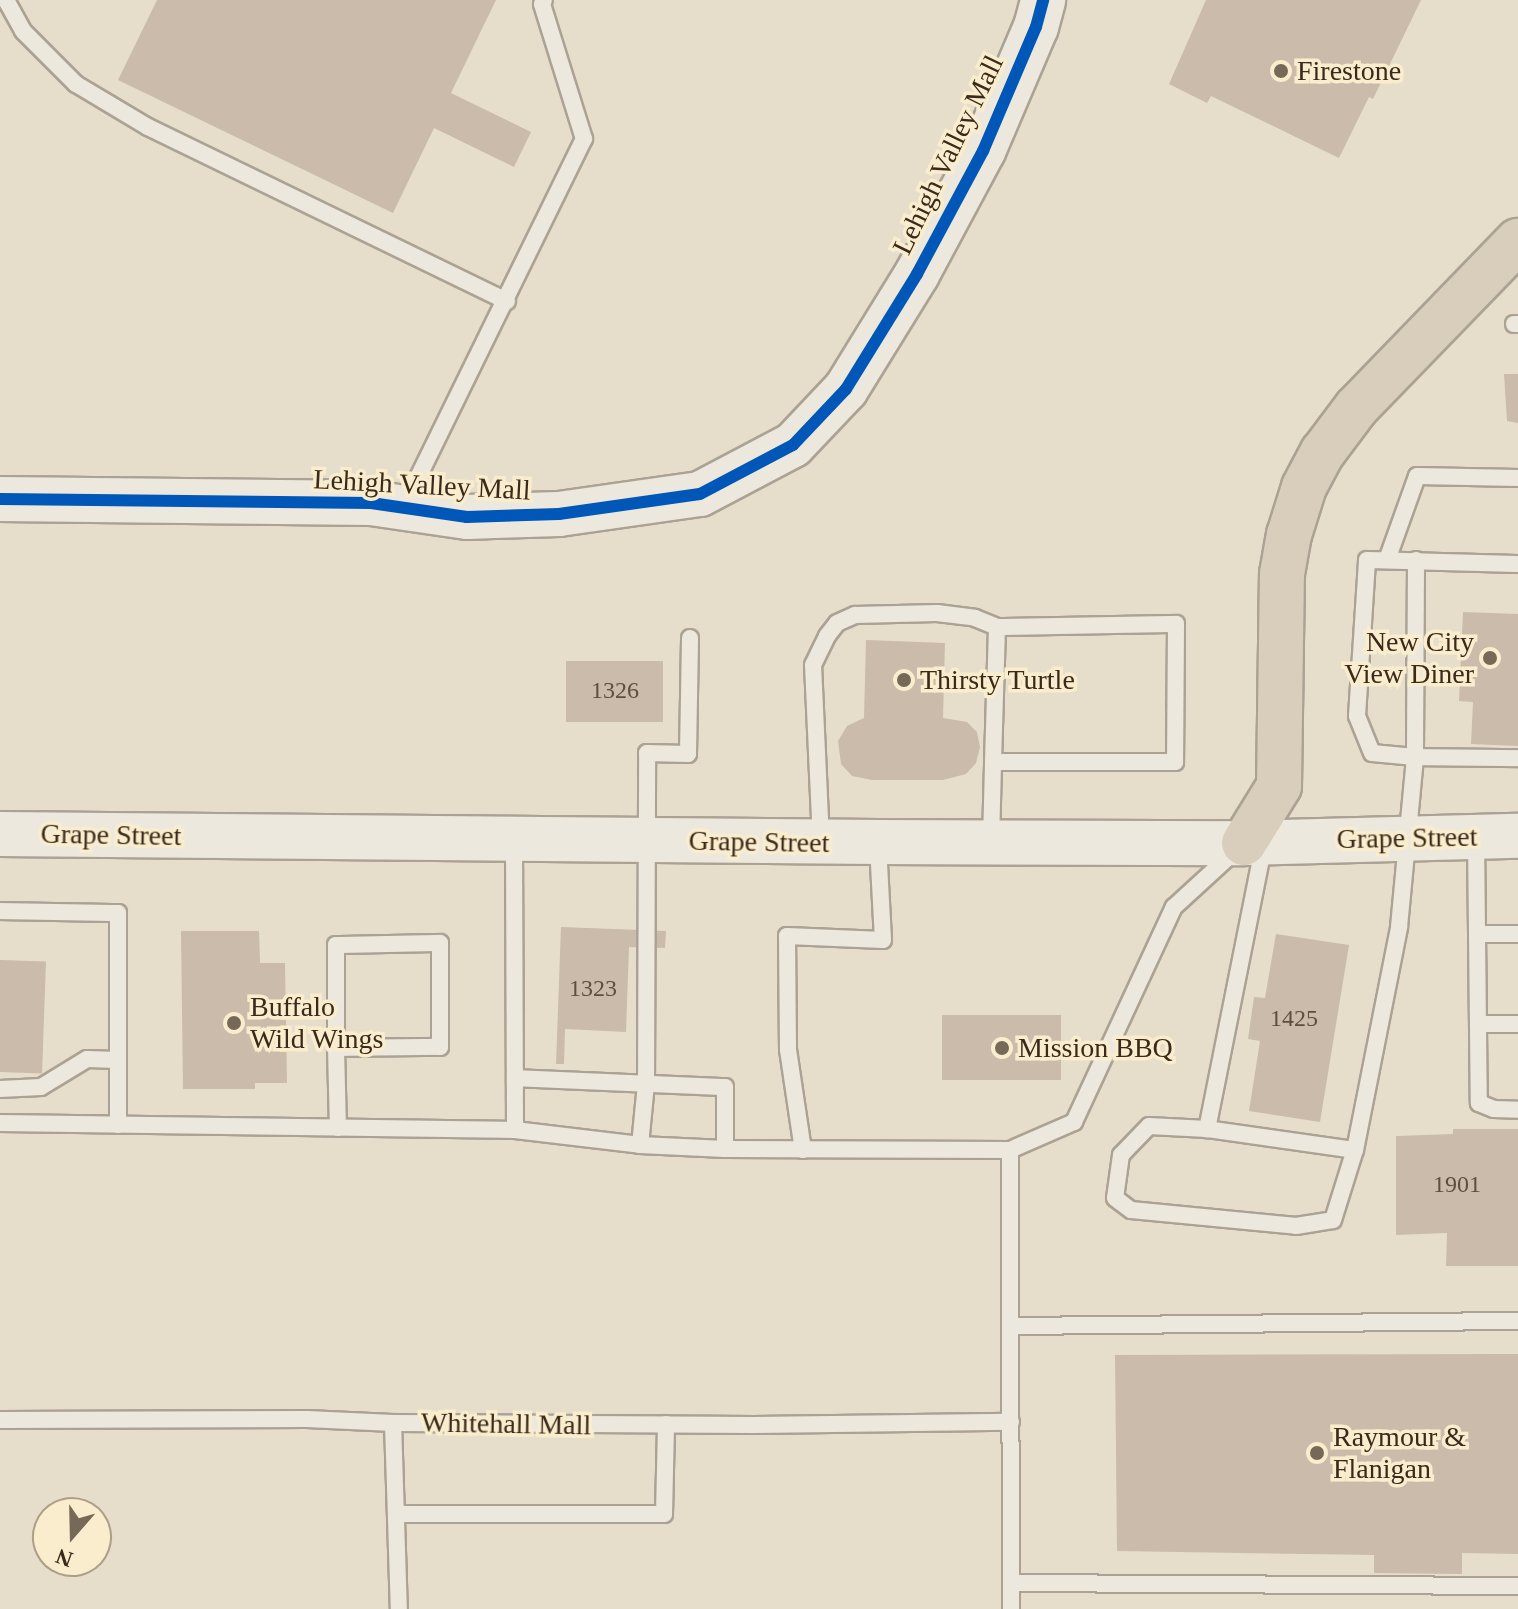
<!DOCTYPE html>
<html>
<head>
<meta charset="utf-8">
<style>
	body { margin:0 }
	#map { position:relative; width:1518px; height:1609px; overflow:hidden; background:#e6deca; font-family:Georgia,serif }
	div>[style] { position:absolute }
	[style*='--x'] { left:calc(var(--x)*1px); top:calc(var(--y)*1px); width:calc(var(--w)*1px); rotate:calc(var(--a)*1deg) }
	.building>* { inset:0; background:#cabbab; transform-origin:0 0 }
	.roads { filter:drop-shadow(2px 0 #aba294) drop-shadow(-2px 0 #aba294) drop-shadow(0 2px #aba294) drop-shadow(0 -2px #aba294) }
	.lane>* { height:16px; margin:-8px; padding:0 8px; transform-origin:8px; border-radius:8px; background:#ede8dd }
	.secondary>* { height:44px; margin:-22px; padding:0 22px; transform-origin:22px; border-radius:22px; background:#ede8dd }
	.highway>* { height:44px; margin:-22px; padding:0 22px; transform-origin:22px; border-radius:22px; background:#d9cebb }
	.cycleway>* { height:12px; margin:-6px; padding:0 6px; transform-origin:6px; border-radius:6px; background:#0057b8 }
	.dots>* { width:22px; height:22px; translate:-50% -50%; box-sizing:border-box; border:4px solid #f9edce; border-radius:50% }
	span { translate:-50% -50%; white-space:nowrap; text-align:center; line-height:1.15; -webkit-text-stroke:7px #f9edce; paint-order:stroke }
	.number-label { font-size:24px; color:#5e4e3f }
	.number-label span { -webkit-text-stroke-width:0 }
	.poi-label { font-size:28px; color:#3a2a1b }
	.left { translate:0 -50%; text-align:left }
	.right { translate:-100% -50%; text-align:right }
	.street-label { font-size:28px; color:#3a2a1b }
	.north { position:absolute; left:32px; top:1497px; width:80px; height:80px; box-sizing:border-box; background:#f9edce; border:2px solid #ad9f86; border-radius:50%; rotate:200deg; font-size:22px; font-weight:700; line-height:32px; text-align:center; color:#3a2a1b }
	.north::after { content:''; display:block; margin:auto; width:28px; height:36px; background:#766958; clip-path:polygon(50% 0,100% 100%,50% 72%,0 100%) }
</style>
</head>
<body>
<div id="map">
	<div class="building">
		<i style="clip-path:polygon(157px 0,496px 0,451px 93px,531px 132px,514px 167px,434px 128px,393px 213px,118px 80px)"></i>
		<i style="clip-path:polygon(1206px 0,1421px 0,1373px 99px,1369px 97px,1339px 158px,1211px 96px,1207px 103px,1169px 84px)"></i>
		<i style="clip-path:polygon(1504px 374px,1518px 374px,1518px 423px,1507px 421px)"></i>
		<i style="clip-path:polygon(1463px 612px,1518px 614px,1518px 746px,1471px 744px,1473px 702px,1459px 701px)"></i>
		<i style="clip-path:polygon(866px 640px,945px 643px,943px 718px,967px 722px,977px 732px,980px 747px,976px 763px,966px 774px,943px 780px,872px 780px,852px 776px,841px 764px,838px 741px,847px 726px,864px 718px)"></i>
		<i style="left:566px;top:661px;width:97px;height:61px"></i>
		<i style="clip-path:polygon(561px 927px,666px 931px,665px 948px,629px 947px,626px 1032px,565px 1029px,564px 1064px,556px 1064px)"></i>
		<i style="clip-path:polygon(181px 931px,259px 931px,260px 963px,285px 963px,287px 1083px,255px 1083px,255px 1089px,183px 1089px)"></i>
		<i style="clip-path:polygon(1276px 934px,1349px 945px,1320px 1122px,1249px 1111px,1260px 1041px,1248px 1039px,1254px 997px,1265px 998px)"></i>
		<i style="left:0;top:960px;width:46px;height:112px;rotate:2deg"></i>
		<i style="left:1061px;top:1015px;width:65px;height:119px;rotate:90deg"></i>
		<i style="clip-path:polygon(1453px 1129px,1518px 1129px,1518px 1266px,1446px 1266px,1447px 1233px,1396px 1235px,1396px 1136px,1453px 1134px)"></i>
		<i style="clip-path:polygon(1518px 1354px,1518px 1554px,1462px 1553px,1462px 1574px,1374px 1573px,1374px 1555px,1117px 1551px,1115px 1355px)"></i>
	</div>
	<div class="roads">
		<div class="lane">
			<i style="--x:6;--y:0;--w:35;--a:61"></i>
			<i style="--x:23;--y:31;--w:75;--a:45"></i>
			<i style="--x:76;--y:84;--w:84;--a:30.8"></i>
			<i style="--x:148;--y:127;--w:399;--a:25.9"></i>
			<i style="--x:1514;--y:324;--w:4;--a:0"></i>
			<i style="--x:404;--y:506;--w:409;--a:-63.9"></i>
			<i style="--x:584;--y:139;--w:141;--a:-107.3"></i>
			<i style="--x:542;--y:4;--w:4;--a:-63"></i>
			<i style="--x:1387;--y:560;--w:89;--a:-70.3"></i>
			<i style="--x:1417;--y:476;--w:101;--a:1.1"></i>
			<i style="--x:1416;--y:560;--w:197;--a:90.3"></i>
			<i style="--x:1415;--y:757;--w:103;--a:0.6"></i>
			<i style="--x:1476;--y:837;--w:266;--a:89.4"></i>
			<i style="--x:1479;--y:1103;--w:16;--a:22"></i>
			<i style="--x:1494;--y:1109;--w:24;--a:2"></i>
			<i style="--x:514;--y:839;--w:291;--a:89.8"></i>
			<i style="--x:821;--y:841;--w:176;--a:-92.6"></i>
			<i style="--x:813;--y:665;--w:32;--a:-64"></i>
			<i style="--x:827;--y:636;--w:16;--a:-52"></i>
			<i style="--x:837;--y:623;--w:20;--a:-24"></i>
			<i style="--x:855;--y:615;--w:82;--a:-1.4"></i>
			<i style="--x:937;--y:613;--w:38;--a:7"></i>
			<i style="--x:975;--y:618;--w:24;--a:22"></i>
			<i style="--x:991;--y:841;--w:79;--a:-88.5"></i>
			<i style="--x:993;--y:762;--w:135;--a:-88.3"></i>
			<i style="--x:997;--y:627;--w:179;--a:-1"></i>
			<i style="--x:1176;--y:624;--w:138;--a:90.4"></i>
			<i style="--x:1175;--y:762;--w:182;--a:180"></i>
			<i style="--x:1264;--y:844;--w:291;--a:101.3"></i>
			<i style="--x:1207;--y:1129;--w:149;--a:8.1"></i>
			<i style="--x:1355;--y:1150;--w:227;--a:-78.8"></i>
			<i style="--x:1399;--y:927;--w:171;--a:-84.6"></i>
			<i style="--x:1415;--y:757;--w:43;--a:-174.7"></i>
			<i style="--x:1372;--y:753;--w:40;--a:-112"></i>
			<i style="--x:1357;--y:716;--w:156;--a:-86.3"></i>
			<i style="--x:1367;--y:560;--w:151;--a:1.5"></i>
			<i style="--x:0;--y:911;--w:118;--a:1"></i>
			<i style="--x:118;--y:913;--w:212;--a:90"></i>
			<i style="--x:1477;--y:934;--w:41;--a:0"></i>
			<i style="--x:1478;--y:1024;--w:40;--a:0"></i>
			<i style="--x:336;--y:1048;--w:104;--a:-0.6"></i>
			<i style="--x:440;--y:1047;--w:104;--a:-90"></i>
			<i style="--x:440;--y:943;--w:104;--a:178.9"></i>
			<i style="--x:336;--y:945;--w:103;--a:90"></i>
			<i style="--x:336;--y:1048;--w:80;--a:88.6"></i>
			<i style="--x:515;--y:1078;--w:210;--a:2.5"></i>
			<i style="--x:725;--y:1087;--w:62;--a:90"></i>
			<i style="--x:0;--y:1089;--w:41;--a:-2.8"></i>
			<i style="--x:41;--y:1087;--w:54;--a:-31.3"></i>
			<i style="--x:87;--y:1059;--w:31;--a:2"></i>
			<i style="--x:0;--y:1123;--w:515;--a:0.78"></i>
			<i style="--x:515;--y:1130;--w:126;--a:6.8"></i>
			<i style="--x:640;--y:1145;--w:85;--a:2.7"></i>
			<i style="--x:725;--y:1149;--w:285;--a:0.2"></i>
			<i style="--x:1010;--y:1150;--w:70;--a:-23.6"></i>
			<i style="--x:1074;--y:1122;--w:237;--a:-65.1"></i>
			<i style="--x:1174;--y:907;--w:81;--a:-42.5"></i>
			<i style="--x:1207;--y:1129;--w:58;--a:-177"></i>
			<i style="--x:1149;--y:1126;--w:40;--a:134"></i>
			<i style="--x:1121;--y:1155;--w:43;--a:97.9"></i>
			<i style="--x:1115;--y:1198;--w:20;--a:37"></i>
			<i style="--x:1131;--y:1210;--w:166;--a:5.5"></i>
			<i style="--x:1296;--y:1226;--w:37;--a:-9"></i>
			<i style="--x:1333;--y:1220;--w:73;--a:-72.6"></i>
			<i style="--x:640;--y:1145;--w:61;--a:-84.4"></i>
			<i style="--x:646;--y:1084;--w:331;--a:-89.8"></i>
			<i style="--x:647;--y:753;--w:41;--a:1.4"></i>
			<i style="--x:688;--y:754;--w:116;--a:-89"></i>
			<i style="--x:803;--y:1150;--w:101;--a:-98.5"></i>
			<i style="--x:788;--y:1050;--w:114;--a:-90.5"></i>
			<i style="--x:787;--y:936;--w:96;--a:2.4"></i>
			<i style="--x:883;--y:940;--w:97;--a:-93"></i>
			<i style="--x:1010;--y:1150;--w:459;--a:89.9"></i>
			<i style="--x:1012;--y:1326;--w:506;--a:-0.57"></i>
			<i style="--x:0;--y:1420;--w:307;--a:-0.2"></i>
			<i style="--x:307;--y:1419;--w:86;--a:2.7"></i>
			<i style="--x:393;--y:1423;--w:361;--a:0.3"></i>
			<i style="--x:754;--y:1425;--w:257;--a:-0.7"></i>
			<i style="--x:393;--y:1423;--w:186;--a:88.2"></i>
			<i style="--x:398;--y:1514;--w:266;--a:0"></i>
			<i style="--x:664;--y:1514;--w:90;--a:-88.7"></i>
			<i style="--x:1011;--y:1583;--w:507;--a:0.34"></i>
		</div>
		<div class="secondary">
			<i style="--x:0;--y:499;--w:371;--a:0.6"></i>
			<i style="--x:371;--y:503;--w:97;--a:8.3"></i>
			<i style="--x:467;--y:517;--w:92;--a:-1.9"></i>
			<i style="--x:559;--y:514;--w:142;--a:-8.1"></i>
			<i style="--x:700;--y:494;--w:105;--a:-27.8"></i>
			<i style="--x:793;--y:445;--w:77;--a:-46.6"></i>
			<i style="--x:846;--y:389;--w:135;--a:-58.3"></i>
			<i style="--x:917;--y:274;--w:140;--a:-61.8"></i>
			<i style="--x:983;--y:151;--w:135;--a:-66.9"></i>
			<i style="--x:1036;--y:27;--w:28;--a:-75"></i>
			<i style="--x:0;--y:834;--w:878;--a:0.52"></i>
			<i style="--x:878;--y:842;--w:366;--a:0.2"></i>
			<i style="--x:1244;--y:843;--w:274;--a:-1.5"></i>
		</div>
		<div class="highway">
			<i style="--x:1244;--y:843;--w:67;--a:-58.4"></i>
			<i style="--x:1279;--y:786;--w:212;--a:-89.2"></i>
			<i style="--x:1282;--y:574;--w:40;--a:-80"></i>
			<i style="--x:1289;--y:535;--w:50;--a:-72.6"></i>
			<i style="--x:1304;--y:487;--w:40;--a:-62"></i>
			<i style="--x:1323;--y:452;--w:55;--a:-53.1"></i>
			<i style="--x:1356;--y:408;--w:233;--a:-45.9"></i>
		</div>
	</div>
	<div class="cycleway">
		<i style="--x:0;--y:499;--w:371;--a:0.6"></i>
		<i style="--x:371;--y:503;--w:97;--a:8.3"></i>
		<i style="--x:467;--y:517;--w:92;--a:-1.9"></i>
		<i style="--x:559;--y:514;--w:142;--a:-8.1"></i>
		<i style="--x:700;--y:494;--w:105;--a:-27.8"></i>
		<i style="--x:793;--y:445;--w:77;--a:-46.6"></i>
		<i style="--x:846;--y:389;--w:135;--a:-58.3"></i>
		<i style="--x:917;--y:274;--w:140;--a:-61.8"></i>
		<i style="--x:983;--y:151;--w:135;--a:-66.9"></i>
		<i style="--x:1036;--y:27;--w:28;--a:-75"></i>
	</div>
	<div class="dots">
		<i style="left:1281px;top:71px;background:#766958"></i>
		<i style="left:1490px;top:658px;background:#766958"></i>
		<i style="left:904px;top:680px;background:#766958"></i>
		<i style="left:234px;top:1023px;background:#766958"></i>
		<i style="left:1002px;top:1048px;background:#766958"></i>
		<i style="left:1317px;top:1453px;background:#766958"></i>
	</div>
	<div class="number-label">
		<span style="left:615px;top:691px">1326</span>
		<span style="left:593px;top:989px">1323</span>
		<span style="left:1294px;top:1019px">1425</span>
		<span style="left:1457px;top:1185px">1901</span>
	</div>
	<div class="poi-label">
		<span class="left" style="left:1297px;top:71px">Firestone</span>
		<span class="right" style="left:1474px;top:658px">New City<br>View Diner</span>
		<span class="left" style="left:920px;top:680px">Thirsty Turtle</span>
		<span class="left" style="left:250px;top:1023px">Buffalo<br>Wild Wings</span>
		<span class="left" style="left:1018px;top:1048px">Mission BBQ</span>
		<span class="left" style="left:1333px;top:1453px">Raymour &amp;<br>Flanigan</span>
	</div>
	<div class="street-label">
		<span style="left:948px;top:155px;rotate:-64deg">Lehigh Valley Mall</span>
		<span style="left:422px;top:485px;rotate:3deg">Lehigh Valley Mall</span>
		<span style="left:111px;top:835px;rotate:1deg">Grape Street</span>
		<span style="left:1407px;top:838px;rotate:-1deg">Grape Street</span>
		<span style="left:759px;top:842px;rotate:1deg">Grape Street</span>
		<span style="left:506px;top:1424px;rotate:1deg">Whitehall Mall</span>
	</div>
	<div class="north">N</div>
</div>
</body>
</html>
